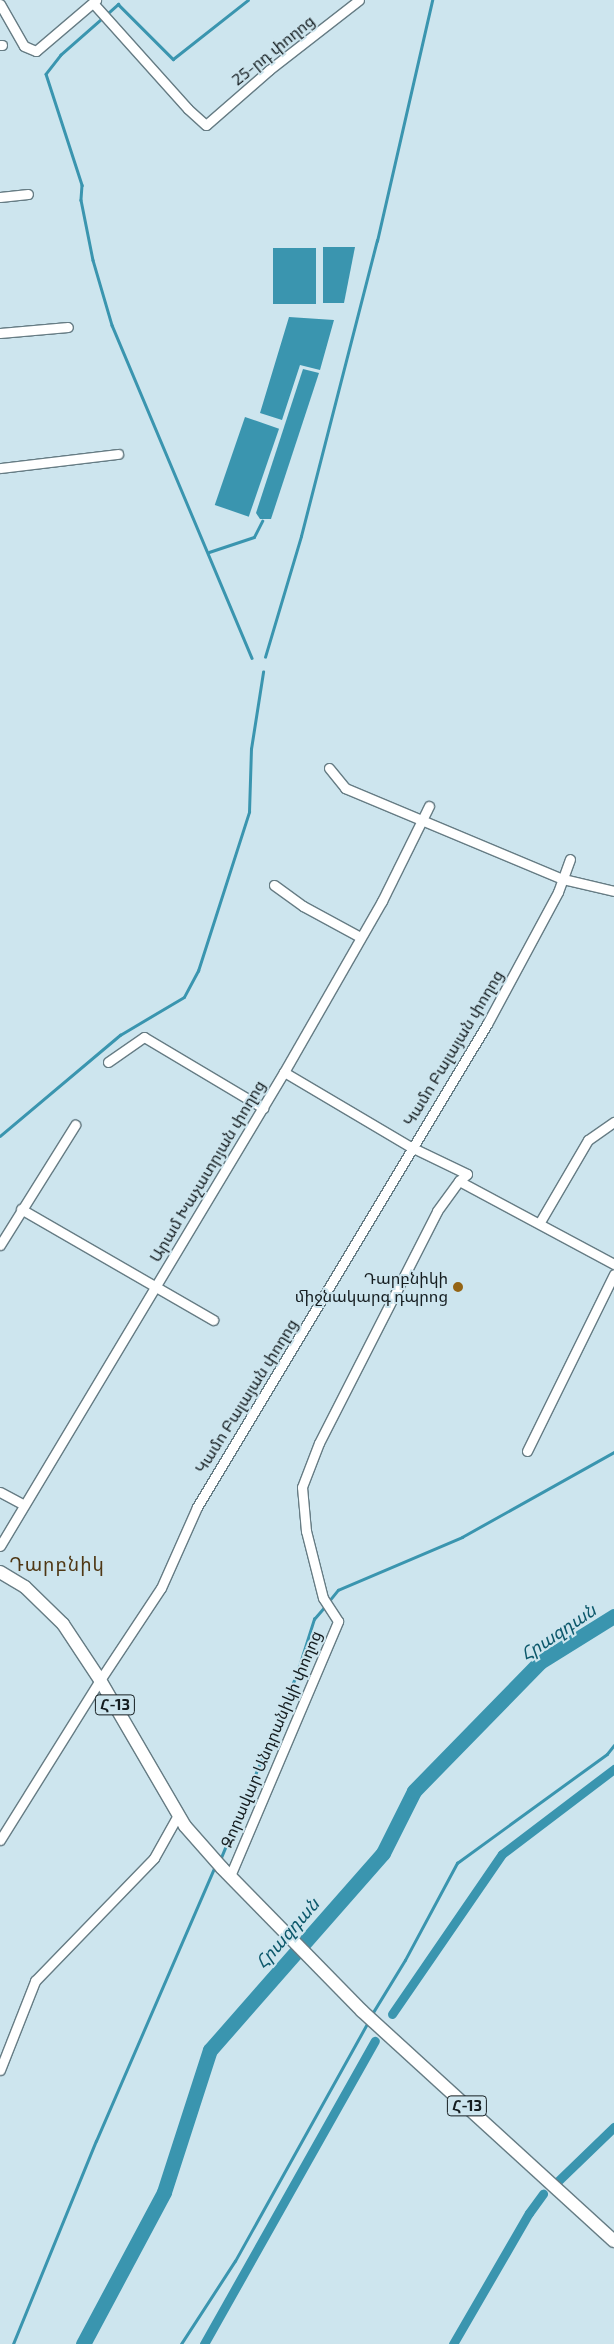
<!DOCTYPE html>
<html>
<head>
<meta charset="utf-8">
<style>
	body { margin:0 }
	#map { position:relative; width:614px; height:2344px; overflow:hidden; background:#cde5ee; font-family:"Exo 2","Noto Sans Armenian",sans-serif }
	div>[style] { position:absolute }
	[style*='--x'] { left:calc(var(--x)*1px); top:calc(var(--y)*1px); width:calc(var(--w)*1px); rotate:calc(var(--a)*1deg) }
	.water>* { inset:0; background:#3a95af; transform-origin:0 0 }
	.stream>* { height:2.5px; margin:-1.25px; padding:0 1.25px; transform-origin:1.25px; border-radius:1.25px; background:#3a95af }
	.canal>* { height:9px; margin:-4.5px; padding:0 4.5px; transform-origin:4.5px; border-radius:4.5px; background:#3a95af }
	.river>* { height:15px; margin:-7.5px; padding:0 7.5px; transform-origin:7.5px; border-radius:7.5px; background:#3a95af }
	.roads { filter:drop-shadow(1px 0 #667c84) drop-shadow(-1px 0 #667c84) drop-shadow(0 1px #667c84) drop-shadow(0 -1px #667c84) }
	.street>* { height:9px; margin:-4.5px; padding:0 4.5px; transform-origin:4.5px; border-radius:4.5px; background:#fff }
	.primary>* { height:12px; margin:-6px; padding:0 6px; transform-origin:6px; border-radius:6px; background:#fff }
	.dots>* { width:14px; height:14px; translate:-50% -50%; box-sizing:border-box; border:2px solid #cde5ee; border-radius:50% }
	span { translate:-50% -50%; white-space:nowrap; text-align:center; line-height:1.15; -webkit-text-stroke:4px #cde5ee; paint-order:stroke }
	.shield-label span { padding:1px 4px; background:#cde5ee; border:1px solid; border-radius:4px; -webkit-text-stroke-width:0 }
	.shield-label { font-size:15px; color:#151d20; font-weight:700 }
	.street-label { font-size:16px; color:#151d20 }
	.poi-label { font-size:16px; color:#151d20 }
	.right { translate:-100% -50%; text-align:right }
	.water-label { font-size:18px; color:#0c586b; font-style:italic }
	.quarter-label { font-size:19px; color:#4f3714; letter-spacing:1px }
</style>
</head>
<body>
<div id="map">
	<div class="water">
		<i style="clip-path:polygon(323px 247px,355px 247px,344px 303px,323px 303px)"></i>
		<i style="left:273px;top:248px;width:43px;height:56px"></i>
		<i style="clip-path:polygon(289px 317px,334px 320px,320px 370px,300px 365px,282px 420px,260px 413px)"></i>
		<i style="clip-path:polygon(303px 369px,319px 373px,271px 519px,260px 519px,256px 513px)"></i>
		<i style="left:245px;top:417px;width:36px;height:93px;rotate:19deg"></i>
	</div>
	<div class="stream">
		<i style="--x:107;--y:14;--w:15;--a:-42"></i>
		<i style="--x:118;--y:4;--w:78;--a:45"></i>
		<i style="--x:173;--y:59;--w:95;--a:-38.2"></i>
		<i style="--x:103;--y:18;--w:56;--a:138.6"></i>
		<i style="--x:61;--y:55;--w:24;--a:128"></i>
		<i style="--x:46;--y:74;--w:117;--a:72"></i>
		<i style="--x:82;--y:185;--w:15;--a:94"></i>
		<i style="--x:81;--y:200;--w:61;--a:78.7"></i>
		<i style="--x:93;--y:260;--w:68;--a:73.7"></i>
		<i style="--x:112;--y:325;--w:361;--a:67.2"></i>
		<i style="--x:209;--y:552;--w:47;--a:-18.4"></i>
		<i style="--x:254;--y:537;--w:18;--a:-63"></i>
		<i style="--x:265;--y:657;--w:126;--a:-73.4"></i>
		<i style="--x:301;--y:536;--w:305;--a:-75.6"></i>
		<i style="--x:377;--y:241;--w:247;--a:-77.1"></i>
		<i style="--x:0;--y:1136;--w:157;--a:-40.1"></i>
		<i style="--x:120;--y:1035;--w:74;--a:-30.7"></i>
		<i style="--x:184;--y:997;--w:30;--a:-62"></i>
		<i style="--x:198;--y:971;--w:167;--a:-72.2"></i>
		<i style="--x:249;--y:812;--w:63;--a:-88.2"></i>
		<i style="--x:251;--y:749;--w:78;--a:-81.1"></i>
		<i style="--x:329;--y:1601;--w:14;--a:-51"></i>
		<i style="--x:338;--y:1590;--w:135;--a:-23.1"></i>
		<i style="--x:462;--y:1537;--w:174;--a:-29.2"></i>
		<i style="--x:220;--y:1860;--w:199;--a:-67.6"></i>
		<i style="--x:296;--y:1676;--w:60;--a:-72.5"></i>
		<i style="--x:314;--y:1619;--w:18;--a:-49"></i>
		<i style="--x:372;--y:2014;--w:63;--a:-58.6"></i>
		<i style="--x:405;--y:1960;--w:110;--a:-61.8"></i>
		<i style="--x:457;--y:1863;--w:185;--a:-36"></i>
		<i style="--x:607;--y:1754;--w:11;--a:-52"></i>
		<i style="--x:13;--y:2344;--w:219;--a:-67.8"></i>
		<i style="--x:96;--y:2141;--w:300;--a:-66.6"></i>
		<i style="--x:181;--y:2344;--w:99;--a:-57"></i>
		<i style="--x:235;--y:2261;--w:274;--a:-60.9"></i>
	</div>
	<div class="canal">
		<i style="--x:392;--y:2014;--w:194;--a:-55.5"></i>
		<i style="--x:502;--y:1854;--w:141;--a:-37.2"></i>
		<i style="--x:558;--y:2181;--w:78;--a:-44"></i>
		<i style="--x:204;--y:2344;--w:348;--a:-60.6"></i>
		<i style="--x:453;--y:2344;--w:151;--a:-59.9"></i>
		<i style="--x:529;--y:2213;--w:24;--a:-54"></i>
	</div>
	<div class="river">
		<i style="--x:83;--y:2344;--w:172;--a:-61.9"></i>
		<i style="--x:164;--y:2192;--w:149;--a:-72.1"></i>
		<i style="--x:210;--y:2050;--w:262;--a:-48.7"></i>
		<i style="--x:383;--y:1853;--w:69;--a:-63.4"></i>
		<i style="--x:414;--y:1791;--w:180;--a:-45.7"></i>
		<i style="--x:540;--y:1662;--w:87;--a:-31.9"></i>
	</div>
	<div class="roads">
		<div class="street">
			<i style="--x:93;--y:3;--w:142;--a:48.1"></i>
			<i style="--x:188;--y:109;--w:24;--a:42"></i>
			<i style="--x:206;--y:125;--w:84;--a:-41.1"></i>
			<i style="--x:269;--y:70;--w:114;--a:-37.9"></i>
			<i style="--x:0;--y:4;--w:48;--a:60.3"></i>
			<i style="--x:24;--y:46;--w:13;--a:23"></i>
			<i style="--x:36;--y:51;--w:79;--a:-40.4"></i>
			<i style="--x:0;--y:45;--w:2;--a:0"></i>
			<i style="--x:0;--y:197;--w:28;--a:-6"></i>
			<i style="--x:0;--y:333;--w:68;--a:-5"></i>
			<i style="--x:0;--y:468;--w:119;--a:-6.8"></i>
			<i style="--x:329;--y:768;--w:26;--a:51"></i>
			<i style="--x:345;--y:788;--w:236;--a:22.7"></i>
			<i style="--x:563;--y:879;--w:52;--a:13.2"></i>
			<i style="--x:274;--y:885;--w:36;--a:36"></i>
			<i style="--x:303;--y:906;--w:65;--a:28.5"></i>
			<i style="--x:108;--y:1062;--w:44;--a:-34.8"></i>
			<i style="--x:144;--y:1037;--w:139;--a:30.8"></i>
			<i style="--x:284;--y:1072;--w:147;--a:30.6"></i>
			<i style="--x:411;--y:1147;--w:62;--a:25.7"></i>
			<i style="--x:467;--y:1174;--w:11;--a:139"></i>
			<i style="--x:21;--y:1209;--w:222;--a:30"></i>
			<i style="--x:540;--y:1222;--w:95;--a:-59.7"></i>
			<i style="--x:588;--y:1140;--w:32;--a:-35"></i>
			<i style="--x:0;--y:1245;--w:142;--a:-58"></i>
			<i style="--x:527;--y:1451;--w:197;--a:-63.8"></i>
			<i style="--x:0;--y:1492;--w:26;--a:28"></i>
			<i style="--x:0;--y:1546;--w:553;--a:-59.07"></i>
			<i style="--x:284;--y:1072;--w:197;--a:-60.2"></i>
			<i style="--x:382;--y:901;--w:106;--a:-63.7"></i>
			<i style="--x:0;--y:1840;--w:189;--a:-58"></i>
			<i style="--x:100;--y:1680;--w:110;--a:-56.5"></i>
			<i style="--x:161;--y:1588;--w:89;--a:-66"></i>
			<i style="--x:197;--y:1507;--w:563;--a:-59.02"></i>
			<i style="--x:487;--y:1024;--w:150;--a:-61.7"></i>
			<i style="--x:558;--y:892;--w:35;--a:-70"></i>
			<i style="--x:230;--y:1876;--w:277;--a:-67"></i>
			<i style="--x:338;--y:1621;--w:27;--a:-123"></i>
			<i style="--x:323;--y:1598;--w:69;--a:-104.2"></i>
			<i style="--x:306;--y:1531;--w:44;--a:-95.2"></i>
			<i style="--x:302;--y:1487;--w:47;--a:-68.9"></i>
			<i style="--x:319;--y:1443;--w:260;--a:-63"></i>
			<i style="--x:437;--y:1211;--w:37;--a:-54"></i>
			<i style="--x:459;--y:1181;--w:176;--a:28.2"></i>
			<i style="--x:0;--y:2070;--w:96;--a:-68.5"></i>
			<i style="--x:35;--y:1981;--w:171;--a:-45.9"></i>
			<i style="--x:154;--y:1858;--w:49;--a:-60.8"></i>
		</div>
		<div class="primary">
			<i style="--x:0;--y:1572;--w:29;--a:31"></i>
			<i style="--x:25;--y:1587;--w:53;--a:44.2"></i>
			<i style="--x:63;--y:1624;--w:67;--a:56.5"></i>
			<i style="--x:100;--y:1680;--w:169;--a:59.8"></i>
			<i style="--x:185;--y:1826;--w:56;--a:48.6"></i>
			<i style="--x:222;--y:1868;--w:200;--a:45.6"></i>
			<i style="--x:362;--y:2011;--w:341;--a:42.4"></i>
		</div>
	</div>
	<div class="dots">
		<i style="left:458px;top:1287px;background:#946414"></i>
	</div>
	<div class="shield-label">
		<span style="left:115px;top:1705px">Հ-13</span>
		<span style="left:467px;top:2106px">Հ-13</span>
	</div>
	<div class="street-label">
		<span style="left:273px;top:50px;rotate:-39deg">25-րդ փողոց</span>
		<span style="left:453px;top:1048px;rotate:-59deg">Կամո Բալայան փողոց</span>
		<span style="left:207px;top:1171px;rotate:-59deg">Արամ Խաչատրյան փողոց</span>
		<span style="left:246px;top:1396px;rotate:-58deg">Կամո Բալայան փողոց</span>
		<span style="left:271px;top:1739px;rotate:-67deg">Զորավար Անդրանիկի փողոց</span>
	</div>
	<div class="poi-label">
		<span class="right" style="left:448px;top:1287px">Դարբնիկի<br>միջնակարգ դպրոց</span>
	</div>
	<div class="water-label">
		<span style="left:558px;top:1632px;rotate:-34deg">Հրազդան</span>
		<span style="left:287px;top:1933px;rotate:-49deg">Հրազդան</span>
	</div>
	<div class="quarter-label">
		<span style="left:57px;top:1564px">Դարբնիկ</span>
	</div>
</div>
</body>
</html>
